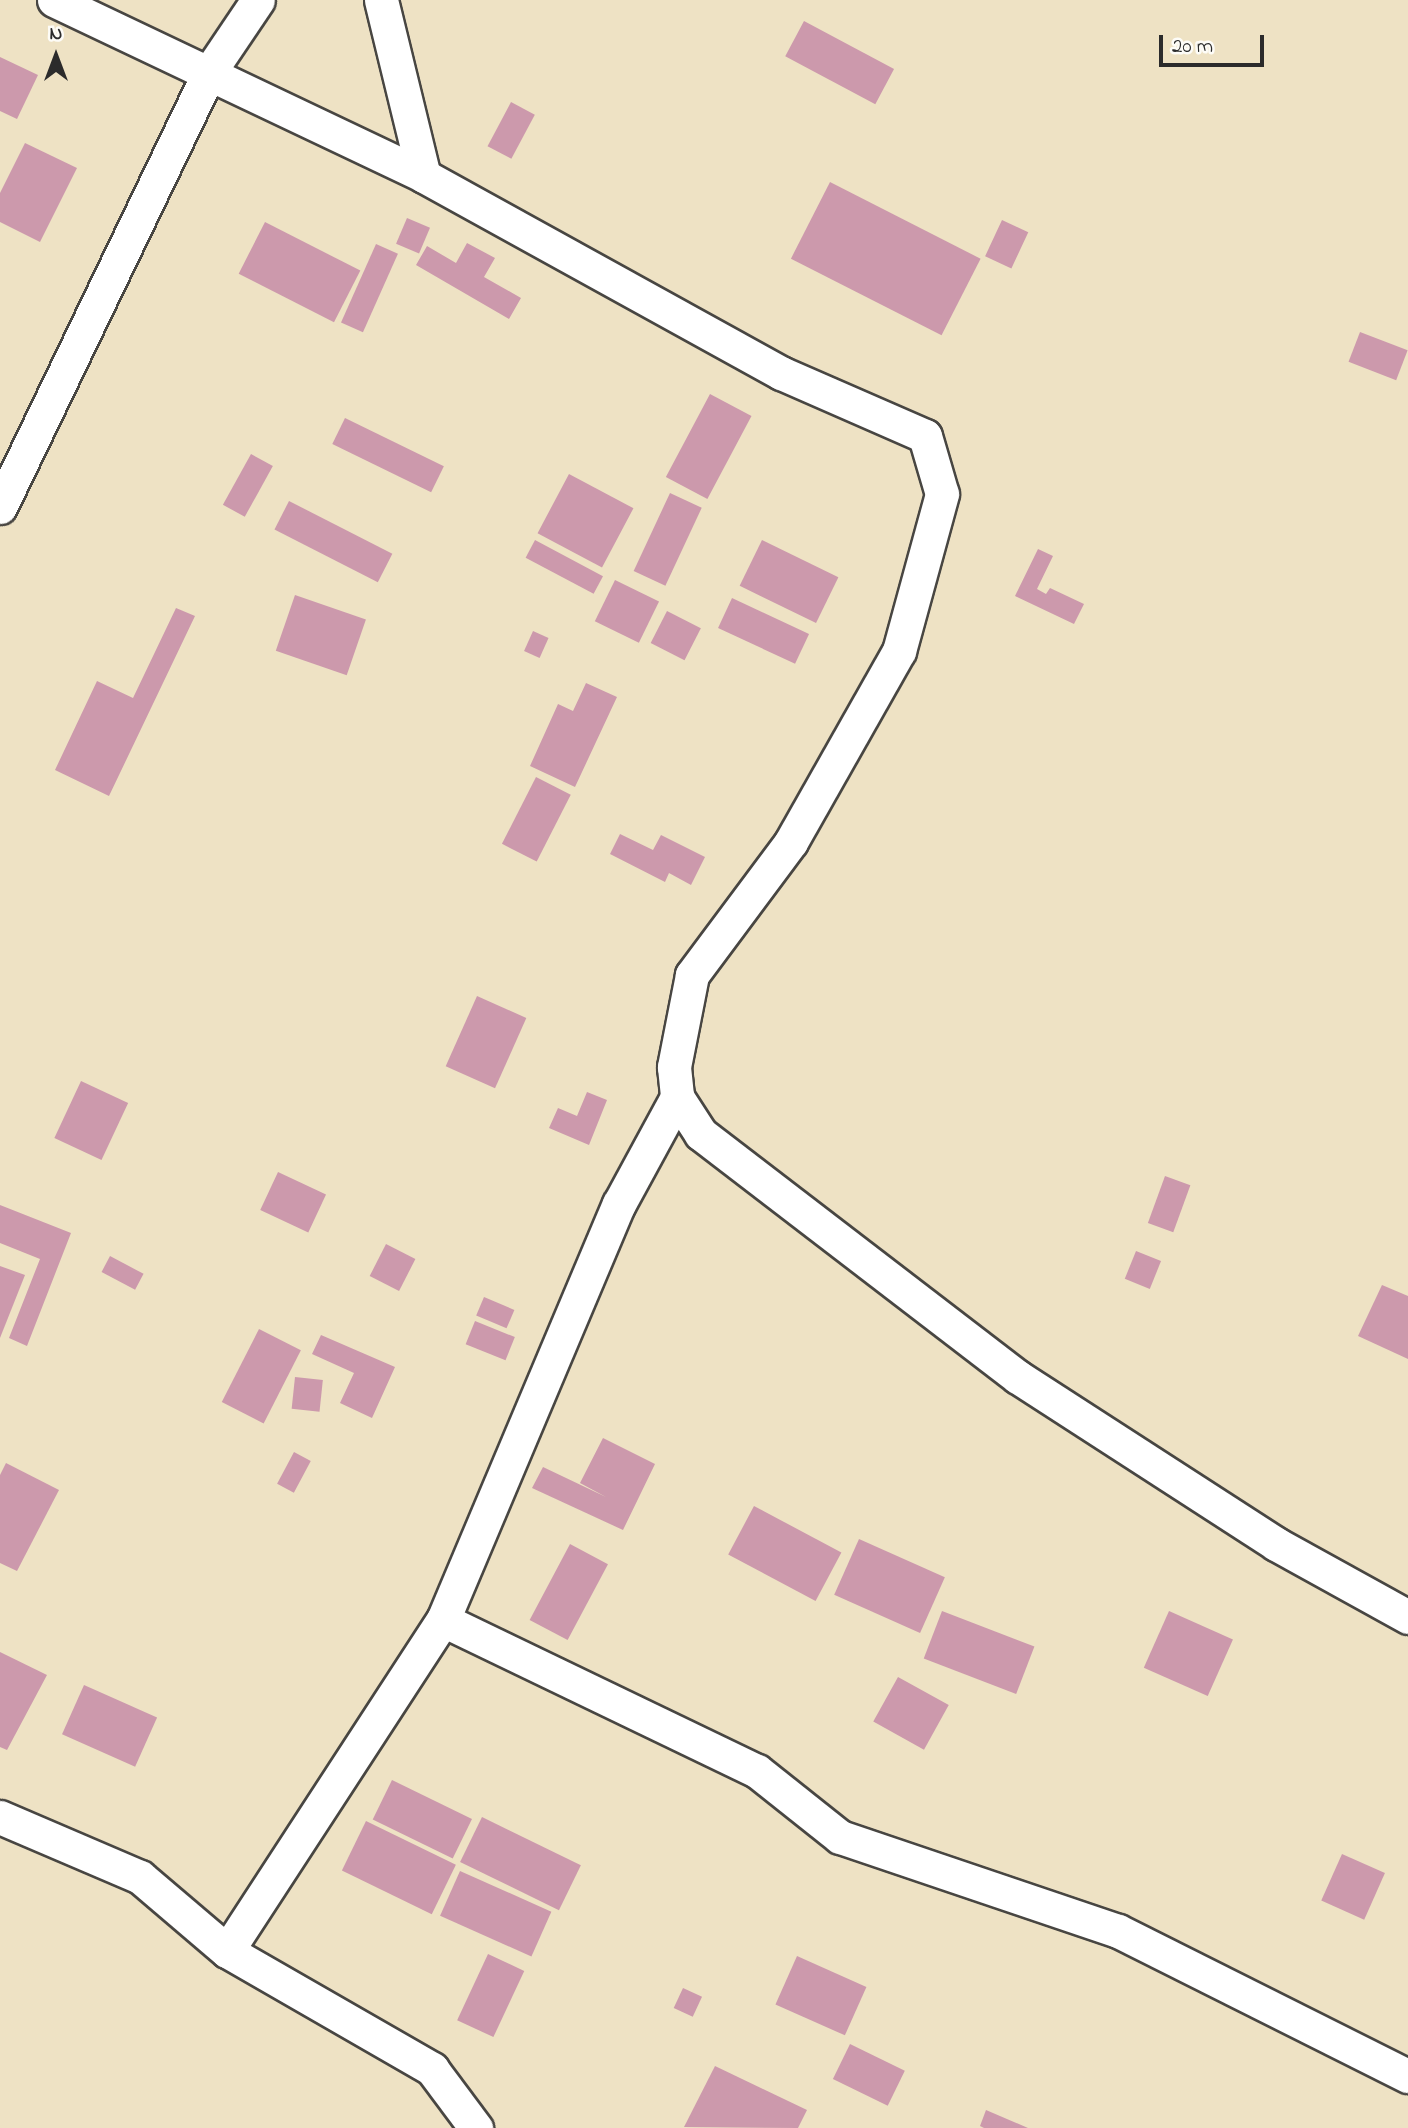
<!DOCTYPE html>
<html>
<head>
<meta charset="utf-8">
<style>
	body { margin:0 }
	#map { position:relative; width:1408px; height:2128px; overflow:hidden; background:#eee2c4; font-family:"Indie Flower",sans-serif }
	div>[style] { position:absolute }
	[style*='--x'] { left:calc(var(--x)*1px); top:calc(var(--y)*1px); width:calc(var(--w)*1px); rotate:calc(var(--a)*1deg) }
	.building>* { inset:0; background:#cc99ac; transform-origin:0 0 }
	.roads { filter:drop-shadow(2px 0 #484642) drop-shadow(-2px 0 #484642) drop-shadow(0 2px #484642) drop-shadow(0 -2px #484642) }
	.minor>* { height:33px; margin:-16.5px; padding:0 16.5px; transform-origin:16.5px; border-radius:16.5px; background:#fff }
	span { translate:-50% -50%; white-space:nowrap; text-align:center; line-height:1.15; -webkit-text-stroke:5px #fdfcf7; paint-order:stroke }
	.north { position:absolute; left:21px; top:21px; width:70px; height:70px; -webkit-text-stroke:5px #fdfcf7; paint-order:stroke; rotate:0deg; font-size:19px; font-weight:700; line-height:28px; text-align:center; color:#2b2b2b }
	.north::after { content:''; display:block; margin:auto; width:24px; height:32px; background:#2b2b2b; clip-path:polygon(50% 0,100% 100%,50% 72%,0 100%) }
	.scale { position:absolute; left:1159px; top:35px; width:105px; height:32px; box-sizing:border-box; border:4px solid #2b2b2b; border-top:0; padding-left:9px; font-size:21px; line-height:24px; white-space:nowrap; color:#2b2b2b; -webkit-text-stroke:5px #fdfcf7; paint-order:stroke }
</style>
</head>
<body>
<div id="map">
	<div class="building">
		<i style="left:804px;top:21px;width:102px;height:40px;rotate:28deg"></i>
		<i style="clip-path:polygon(0 57px,38px 75px,17px 119px,0 111px)"></i>
		<i style="left:511px;top:102px;width:27px;height:50px;rotate:28deg"></i>
		<i style="clip-path:polygon(25px 143px,77px 168px,40px 242px,0 222px,0 193px)"></i>
		<i style="left:830px;top:182px;width:169px;height:86px;rotate:27deg"></i>
		<i style="left:407px;top:218px;width:25px;height:28px;rotate:23deg"></i>
		<i style="left:1002px;top:220px;width:29px;height:40px;rotate:25deg"></i>
		<i style="left:265px;top:222px;width:107px;height:58px;rotate:27deg"></i>
		<i style="clip-path:polygon(467px 243px,495px 258px,484px 277px,521px 298px,509px 319px,416px 265px,427px 246px,456px 263px)"></i>
		<i style="left:376px;top:244px;width:24px;height:86px;rotate:24deg"></i>
		<i style="left:1360px;top:332px;width:51px;height:32px;rotate:21deg"></i>
		<i style="left:710px;top:394px;width:47px;height:94px;rotate:28deg"></i>
		<i style="left:345px;top:418px;width:110px;height:29px;rotate:26deg"></i>
		<i style="left:251px;top:454px;width:25px;height:58px;rotate:29deg"></i>
		<i style="left:569px;top:474px;width:73px;height:67px;rotate:28deg"></i>
		<i style="left:670px;top:493px;width:35px;height:86px;rotate:25deg"></i>
		<i style="left:289px;top:501px;width:116px;height:32px;rotate:27deg"></i>
		<i style="left:535px;top:540px;width:77px;height:20px;rotate:28deg"></i>
		<i style="left:762px;top:540px;width:85px;height:51px;rotate:26deg"></i>
		<i style="clip-path:polygon(1038px 549px,1053px 556px,1037px 589px,1046px 594px,1050px 588px,1084px 604px,1074px 624px,1015px 596px)"></i>
		<i style="left:615px;top:580px;width:49px;height:46px;rotate:26deg"></i>
		<i style="left:295px;top:595px;width:75px;height:59px;rotate:19deg"></i>
		<i style="left:732px;top:598px;width:85px;height:33px;rotate:25deg"></i>
		<i style="clip-path:polygon(176px 608px,195px 616px,109px 796px,55px 770px,97px 681px,133px 698px)"></i>
		<i style="left:667px;top:611px;width:38px;height:36px;rotate:27deg"></i>
		<i style="left:533px;top:631px;width:17px;height:22px;rotate:24deg"></i>
		<i style="clip-path:polygon(586px 683px,617px 697px,575px 787px,530px 766px,558px 704px,573px 711px)"></i>
		<i style="left:536px;top:777px;width:39px;height:75px;rotate:27deg"></i>
		<i style="clip-path:polygon(620px 834px,653px 850px,661px 835px,705px 857px,691px 885px,669px 873px,665px 882px,610px 854px)"></i>
		<i style="left:477px;top:996px;width:54px;height:77px;rotate:24deg"></i>
		<i style="left:81px;top:1081px;width:52px;height:63px;rotate:25deg"></i>
		<i style="clip-path:polygon(587px 1092px,607px 1100px,589px 1145px,549px 1128px,558px 1108px,577px 1116px)"></i>
		<i style="left:278px;top:1172px;width:53px;height:42px;rotate:25deg"></i>
		<i style="left:1165px;top:1176px;width:27px;height:50px;rotate:20deg"></i>
		<i style="clip-path:polygon(0 1205px,71px 1233px,27px 1346px,9px 1338px,40px 1259px,0 1243px)"></i>
		<i style="left:386px;top:1244px;width:33px;height:36px;rotate:27deg"></i>
		<i style="left:1136px;top:1251px;width:27px;height:30px;rotate:22deg"></i>
		<i style="left:110px;top:1256px;width:38px;height:18px;rotate:28deg"></i>
		<i style="clip-path:polygon(0 1266px,25px 1275px,0 1338px)"></i>
		<i style="clip-path:polygon(1382px 1285px,1408px 1296px,1408px 1359px,1358px 1336px)"></i>
		<i style="left:484px;top:1297px;width:33px;height:20px;rotate:23deg"></i>
		<i style="left:475px;top:1321px;width:43px;height:25px;rotate:22deg"></i>
		<i style="left:259px;top:1329px;width:47px;height:82px;rotate:27deg"></i>
		<i style="clip-path:polygon(321px 1335px,395px 1367px,372px 1418px,340px 1403px,354px 1373px,312px 1354px)"></i>
		<i style="left:295px;top:1377px;width:28px;height:32px;rotate:6deg"></i>
		<i style="clip-path:polygon(603px 1438px,655px 1464px,623px 1530px,532px 1488px,543px 1467px,606px 1497px,580px 1483px)"></i>
		<i style="left:294px;top:1452px;width:19px;height:36px;rotate:28deg"></i>
		<i style="clip-path:polygon(6px 1463px,59px 1490px,17px 1571px,0 1563px,0 1475px)"></i>
		<i style="left:754px;top:1506px;width:99px;height:55px;rotate:28deg"></i>
		<i style="left:859px;top:1539px;width:94px;height:61px;rotate:24deg"></i>
		<i style="left:570px;top:1544px;width:43px;height:86px;rotate:28deg"></i>
		<i style="left:942px;top:1611px;width:99px;height:51px;rotate:21deg"></i>
		<i style="left:1169px;top:1611px;width:70px;height:62px;rotate:24deg"></i>
		<i style="clip-path:polygon(0 1652px,47px 1675px,7px 1750px,0 1747px)"></i>
		<i style="left:898px;top:1677px;width:58px;height:51px;rotate:29deg"></i>
		<i style="left:84px;top:1685px;width:80px;height:54px;rotate:24deg"></i>
		<i style="left:392px;top:1780px;width:89px;height:44px;rotate:26deg"></i>
		<i style="left:482px;top:1817px;width:110px;height:50px;rotate:26deg"></i>
		<i style="left:366px;top:1821px;width:100px;height:55px;rotate:26deg"></i>
		<i style="left:1342px;top:1854px;width:47px;height:51px;rotate:24deg"></i>
		<i style="left:460px;top:1871px;width:100px;height:49px;rotate:24deg"></i>
		<i style="left:488px;top:1954px;width:40px;height:73px;rotate:25deg"></i>
		<i style="left:797px;top:1956px;width:76px;height:53px;rotate:24deg"></i>
		<i style="left:683px;top:1988px;width:21px;height:22px;rotate:25deg"></i>
		<i style="left:850px;top:2044px;width:61px;height:39px;rotate:26deg"></i>
		<i style="clip-path:polygon(715px 2066px,807px 2110px,798px 2128px,684px 2127px)"></i>
		<i style="clip-path:polygon(986px 2110px,1028px 2128px,984px 2128px,980px 2126px)"></i>
	</div>
	<div class="roads">
		<div class="minor">
			<i style="--x:54;--y:0;--w:410;--a:25.4"></i>
			<i style="--x:381;--y:0;--w:181;--a:76.3"></i>
			<i style="--x:424;--y:176;--w:408;--a:28.9"></i>
			<i style="--x:781;--y:373;--w:157;--a:23.6"></i>
			<i style="--x:925;--y:436;--w:60;--a:73.7"></i>
			<i style="--x:942;--y:494;--w:163;--a:105.3"></i>
			<i style="--x:899;--y:651;--w:219;--a:119.5"></i>
			<i style="--x:791;--y:842;--w:166;--a:126.7"></i>
			<i style="--x:692;--y:975;--w:94;--a:101.1"></i>
			<i style="--x:674;--y:1067;--w:30;--a:84"></i>
			<i style="--x:677;--y:1097;--w:44;--a:57"></i>
			<i style="--x:701;--y:1134;--w:399;--a:37.5"></i>
			<i style="--x:1018;--y:1377;--w:307;--a:32.9"></i>
			<i style="--x:1276;--y:1544;--w:151;--a:28.9"></i>
			<i style="--x:0;--y:507;--w:480;--a:-64.3"></i>
			<i style="--x:208;--y:74;--w:89;--a:-56"></i>
			<i style="--x:443;--y:1620;--w:348;--a:25.7"></i>
			<i style="--x:757;--y:1771;--w:106;--a:38.5"></i>
			<i style="--x:840;--y:1837;--w:293;--a:18.7"></i>
			<i style="--x:1118;--y:1931;--w:324;--a:26.6"></i>
			<i style="--x:0;--y:1817;--w:152;--a:23.2"></i>
			<i style="--x:140;--y:1877;--w:114;--a:40.4"></i>
			<i style="--x:227;--y:1951;--w:237;--a:29.9"></i>
			<i style="--x:432;--y:2069;--w:74;--a:53.3"></i>
			<i style="--x:227;--y:1951;--w:395;--a:-56.9"></i>
			<i style="--x:443;--y:1620;--w:452;--a:-67.1"></i>
			<i style="--x:619;--y:1204;--w:122;--a:-61.5"></i>
		</div>
	</div>
	<div class="north">N</div>
	<div class="scale">20 m</div>
</div>
</body>
</html>
